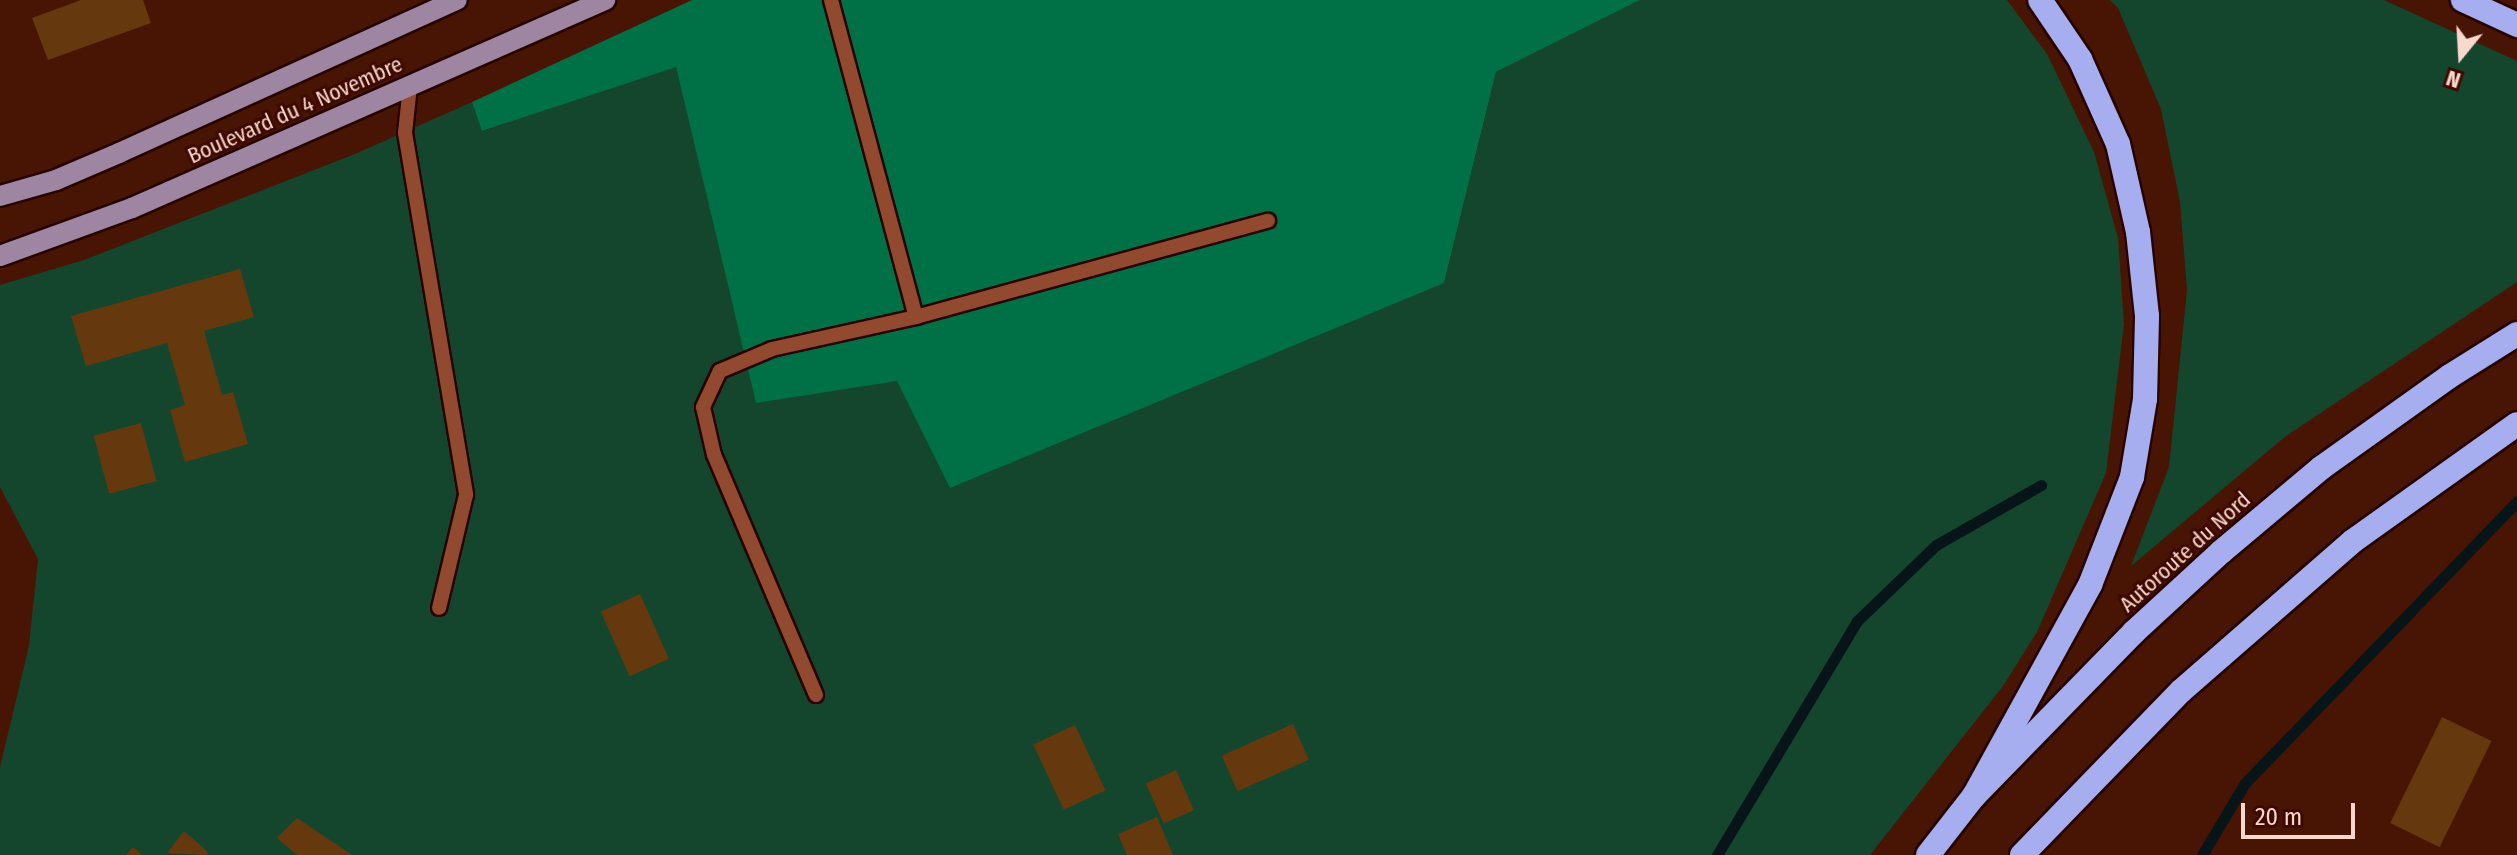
<!DOCTYPE html>
<html>
<head>
<meta charset="utf-8">
<style>
	body { margin:0 }
	#map { position:relative; width:2517px; height:855px; overflow:hidden; background:#481403; font-family:"Fira Sans Condensed",sans-serif }
	div>[style] { position:absolute }
	[style*='--x'] { left:calc(var(--x)*1px); top:calc(var(--y)*1px); width:calc(var(--w)*1px); rotate:calc(var(--a)*1deg) }
	.green>* { inset:0; background:#14462e }
	.forest>* { inset:0; background:#007046 }
	.stream>* { height:11px; margin:-5.5px; padding:0 5.5px; transform-origin:5.5px; border-radius:5.5px; background:#071519 }
	.building>* { inset:0; background:#66380d; transform-origin:0 0 }
	.roads { filter:drop-shadow(2px 0 #260400) drop-shadow(-2px 0 #260400) drop-shadow(0 2px #260400) drop-shadow(0 -2px #260400) }
	.service>* { height:14px; margin:-7px; padding:0 7px; transform-origin:7px; border-radius:7px; background:#914930 }
	.primary>* { height:20px; margin:-10px; padding:0 10px; transform-origin:10px; border-radius:10px; background:#9e86a3 }
	.motorway>* { height:24px; margin:-12px; padding:0 12px; transform-origin:12px; border-radius:12px; background:#a7aeef }
	span { translate:-50% -50%; white-space:nowrap; text-align:center; line-height:1.15; -webkit-text-stroke:6px #3d0900; paint-order:stroke }
	.street-label { font-size:22px; color:#fad7cc }
	.north { position:absolute; left:2421px; top:16px; width:80px; height:80px; -webkit-text-stroke:6px #3d0900; paint-order:stroke; rotate:198deg; font-size:22px; font-weight:700; line-height:32px; text-align:center; color:#fad7cc }
	.north::after { content:''; display:block; margin:auto; width:28px; height:36px; background:#fad7cc; clip-path:polygon(50% 0,100% 100%,50% 72%,0 100%) }
	.scale { position:absolute; left:2241px; top:803px; width:114px; height:36px; box-sizing:border-box; border:4px solid #fad7cc; border-top:0; padding-left:10px; font-size:24px; line-height:28px; white-space:nowrap; color:#fad7cc; -webkit-text-stroke:6px #3d0900; paint-order:stroke }
</style>
</head>
<body>
<div id="map">
	<div class="green">
		<i style="clip-path:polygon(1640px 0,2007px 0,2047px 54px,2094px 152px,2118px 238px,2124px 324px,2106px 473px,2037px 632px,2003px 686px,1870px 855px,0 855px,0 767px,29px 646px,38px 559px,0 487px,0 285px,84px 260px,355px 154px,472px 102px,483px 131px,676px 66px,756px 402px,1444px 283px,1496px 72px)"></i>
		<i style="clip-path:polygon(2110px 0,2384px 0,2517px 61px,2517px 282px,2286px 436px,2131px 566px,2169px 467px,2187px 290px,2180px 202px,2161px 109px,2118px 8px)"></i>
	</div>
	<div class="forest">
		<i style="clip-path:polygon(692px 0,1640px 0,1496px 72px,1444px 283px,950px 488px,897px 381px,756px 403px,676px 67px,482px 131px,472px 102px)"></i>
	</div>
	<div class="stream">
		<i style="--x:1717;--y:855;--w:273;--a:-59.1"></i>
		<i style="--x:1857;--y:621;--w:110;--a:-43.9"></i>
		<i style="--x:1936;--y:545;--w:121;--a:-29.7"></i>
		<i style="--x:2202;--y:855;--w:84;--a:-59.2"></i>
		<i style="--x:2245;--y:783;--w:392;--a:-46"></i>
	</div>
	<div class="building">
		<i style="clip-path:polygon(81px 0,143px 0,151px 23px,48px 60px,32px 18px)"></i>
		<i style="clip-path:polygon(240px 269px,254px 317px,204px 331px,222px 395px,233px 392px,248px 444px,185px 462px,170px 410px,185px 405px,167px 343px,86px 366px,71px 316px)"></i>
		<i style="left:141px;top:423px;width:60px;height:49px;rotate:75deg"></i>
		<i style="left:640px;top:594px;width:71px;height:43px;rotate:66deg"></i>
		<i style="left:2442px;top:717px;width:55px;height:118px;rotate:26deg"></i>
		<i style="left:1293px;top:724px;width:39px;height:78px;rotate:66deg"></i>
		<i style="left:1075px;top:725px;width:72px;height:46px;rotate:65deg"></i>
		<i style="left:1176px;top:770px;width:44px;height:33px;rotate:66deg"></i>
		<i style="clip-path:polygon(1157px 817px,1173px 855px,1127px 855px,1118px 834px)"></i>
		<i style="clip-path:polygon(297px 818px,352px 855px,297px 855px,277px 838px)"></i>
		<i style="clip-path:polygon(184px 831px,208px 852px,206px 855px,167px 853px)"></i>
		<i style="clip-path:polygon(133px 847px,142px 855px,126px 855px)"></i>
	</div>
	<div class="roads">
		<div class="service">
			<i style="--x:831;--y:0;--w:328;--a:75"></i>
			<i style="--x:410;--y:86;--w:47;--a:96.1"></i>
			<i style="--x:405;--y:133;--w:367;--a:80.4"></i>
			<i style="--x:466;--y:495;--w:116;--a:103.4"></i>
			<i style="--x:816;--y:695;--w:261;--a:-113"></i>
			<i style="--x:714;--y:455;--w:49;--a:-102.9"></i>
			<i style="--x:703;--y:407;--w:40;--a:-65"></i>
			<i style="--x:720;--y:371;--w:56;--a:-22.9"></i>
			<i style="--x:772;--y:349;--w:148;--a:-12.5"></i>
			<i style="--x:916;--y:317;--w:365;--a:-15.3"></i>
		</div>
		<div class="primary">
			<i style="--x:0;--y:196;--w:58;--a:-15.9"></i>
			<i style="--x:56;--y:180;--w:69;--a:-23.2"></i>
			<i style="--x:119;--y:153;--w:371;--a:-24.4"></i>
			<i style="--x:0;--y:256;--w:140;--a:-20"></i>
			<i style="--x:132;--y:208;--w:517;--a:-23.74"></i>
		</div>
		<div class="motorway">
			<i style="--x:2463;--y:0;--w:60;--a:24.8"></i>
			<i style="--x:1974;--y:796;--w:241;--a:-61.2"></i>
			<i style="--x:2090;--y:585;--w:116;--a:-68.7"></i>
			<i style="--x:2132;--y:477;--w:79;--a:-80.5"></i>
			<i style="--x:2145;--y:399;--w:83;--a:-88.6"></i>
			<i style="--x:2147;--y:316;--w:84;--a:-96.1"></i>
			<i style="--x:2138;--y:232;--w:90;--a:-102.8"></i>
			<i style="--x:2118;--y:144;--w:93;--a:-114.1"></i>
			<i style="--x:2080;--y:59;--w:71;--a:-124.1"></i>
			<i style="--x:1928;--y:855;--w:75;--a:-52.1"></i>
			<i style="--x:1974;--y:796;--w:229;--a:-45.7"></i>
			<i style="--x:2134;--y:632;--w:118;--a:-42.6"></i>
			<i style="--x:2221;--y:552;--w:131;--a:-40"></i>
			<i style="--x:2321;--y:468;--w:158;--a:-35.5"></i>
			<i style="--x:2450;--y:376;--w:79;--a:-32.1"></i>
			<i style="--x:2022;--y:855;--w:228;--a:-45.9"></i>
			<i style="--x:2181;--y:691;--w:228;--a:-41.1"></i>
			<i style="--x:2353;--y:541;--w:201;--a:-35.5"></i>
		</div>
	</div>
	<div class="street-label">
		<span style="left:295px;top:110px;rotate:-24deg">Boulevard du 4 Novembre</span>
		<span style="left:2185px;top:552px;rotate:-42deg">Autoroute du Nord</span>
	</div>
	<div class="north">N</div>
	<div class="scale">20 m</div>
</div>
</body>
</html>
